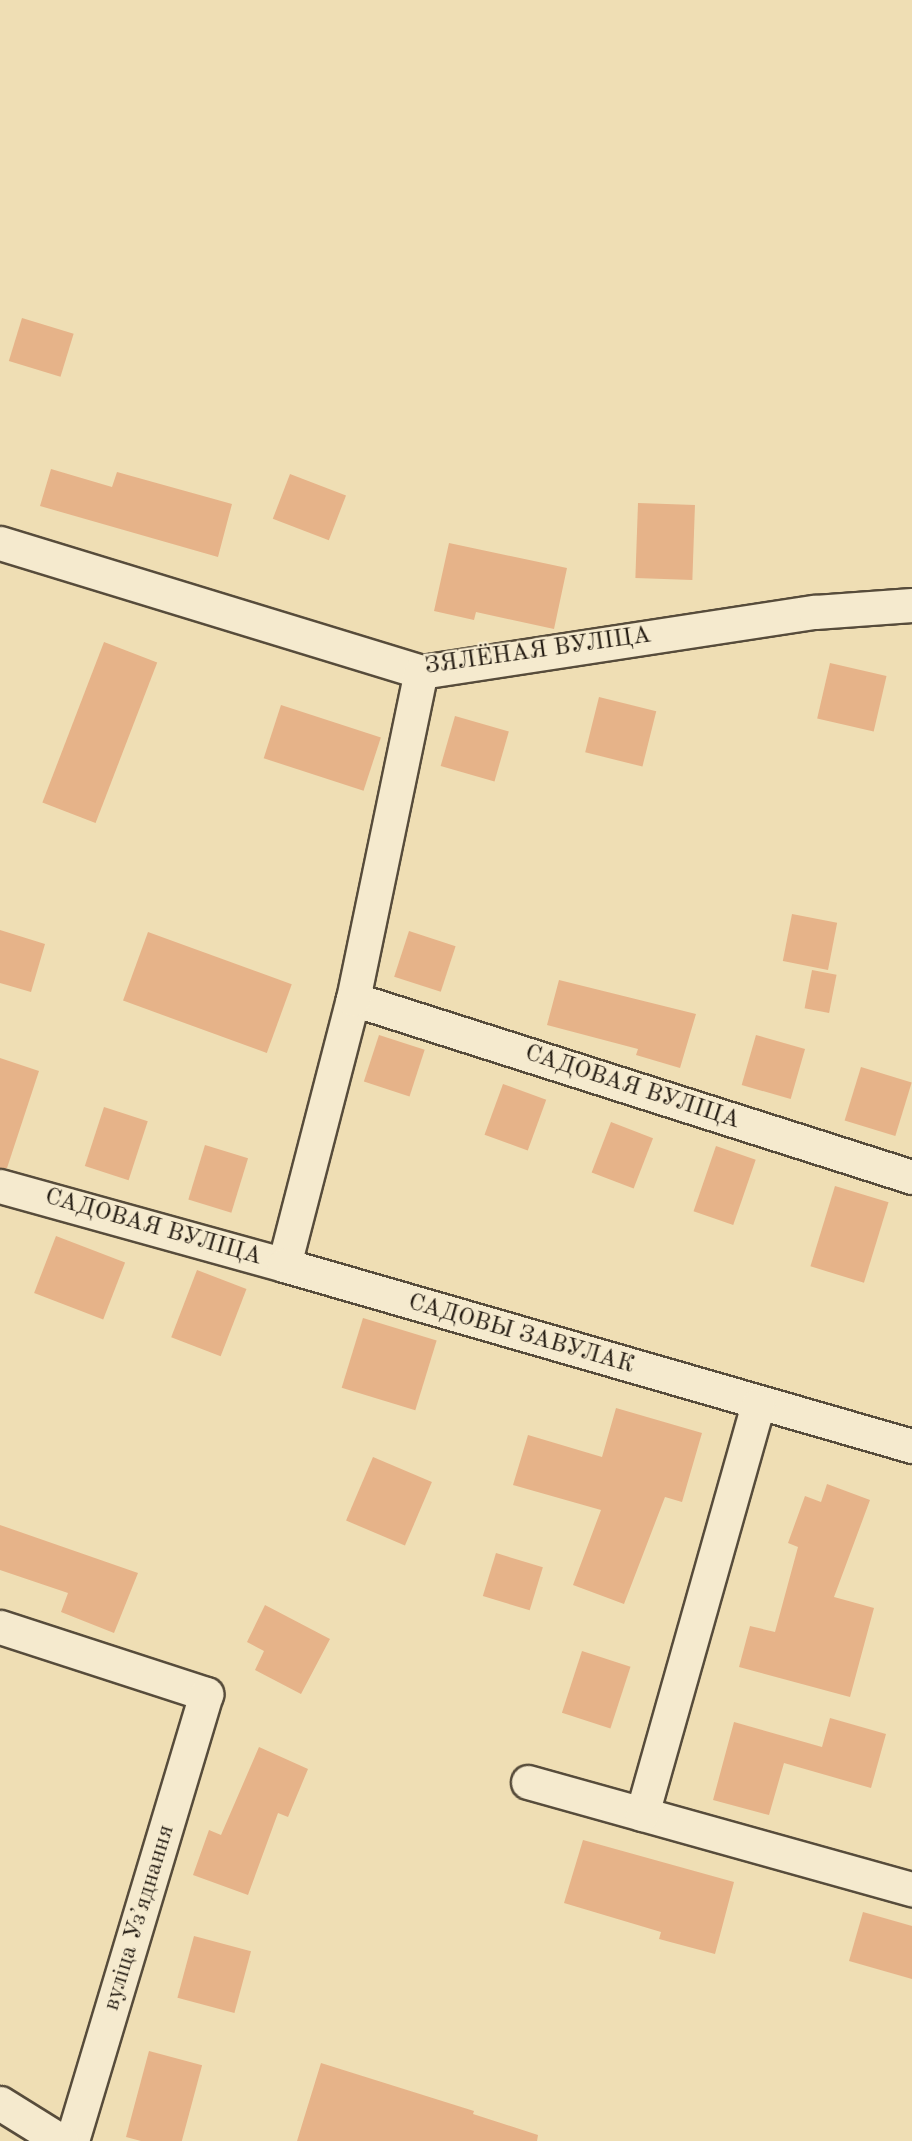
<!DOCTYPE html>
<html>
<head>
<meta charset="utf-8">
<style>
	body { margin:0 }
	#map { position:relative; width:912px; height:2141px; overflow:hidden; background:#efdeb4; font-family:"Old Standard TT",serif }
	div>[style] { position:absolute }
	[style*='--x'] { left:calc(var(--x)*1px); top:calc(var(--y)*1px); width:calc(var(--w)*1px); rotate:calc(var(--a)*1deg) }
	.building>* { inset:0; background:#e6b389; transform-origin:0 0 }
	.roads { filter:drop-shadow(2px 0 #574c3b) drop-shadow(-2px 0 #574c3b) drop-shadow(0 2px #574c3b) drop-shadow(0 -2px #574c3b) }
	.minor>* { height:33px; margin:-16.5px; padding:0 16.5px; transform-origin:16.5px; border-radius:16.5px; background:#f5eace }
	span { translate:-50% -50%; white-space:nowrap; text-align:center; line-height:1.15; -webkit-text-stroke:4.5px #f5eace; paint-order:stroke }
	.street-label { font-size:24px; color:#241c13 }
</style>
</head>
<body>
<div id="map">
	<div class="building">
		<i style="left:22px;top:318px;width:54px;height:45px;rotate:17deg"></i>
		<i style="clip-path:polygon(51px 469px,112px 487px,117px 472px,232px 504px,218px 557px,40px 506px)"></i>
		<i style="left:290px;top:474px;width:60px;height:48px;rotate:21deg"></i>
		<i style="left:638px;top:503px;width:57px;height:75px;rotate:2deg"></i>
		<i style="clip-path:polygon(449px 543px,567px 568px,554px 629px,476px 612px,474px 620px,434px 611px)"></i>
		<i style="left:104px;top:642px;width:57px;height:172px;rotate:21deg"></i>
		<i style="left:830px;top:663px;width:58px;height:57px;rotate:13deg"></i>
		<i style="left:599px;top:697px;width:59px;height:57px;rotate:14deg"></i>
		<i style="left:281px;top:705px;width:105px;height:56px;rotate:18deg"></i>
		<i style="left:455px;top:716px;width:56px;height:52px;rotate:16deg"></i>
		<i style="left:792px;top:914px;width:46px;height:48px;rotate:11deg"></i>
		<i style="clip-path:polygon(0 930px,45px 944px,31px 992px,0 983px)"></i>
		<i style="left:409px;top:931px;width:49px;height:48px;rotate:18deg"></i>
		<i style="left:148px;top:932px;width:153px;height:73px;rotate:20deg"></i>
		<i style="left:812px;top:970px;width:25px;height:39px;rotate:11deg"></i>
		<i style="clip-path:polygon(559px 980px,696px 1014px,680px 1068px,636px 1055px,638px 1049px,547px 1025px)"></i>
		<i style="left:379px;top:1035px;width:48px;height:49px;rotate:18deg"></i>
		<i style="left:756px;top:1035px;width:51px;height:52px;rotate:16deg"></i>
		<i style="clip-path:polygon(0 1058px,39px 1071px,7px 1168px,0 1168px)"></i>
		<i style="left:861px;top:1067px;width:53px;height:56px;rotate:17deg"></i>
		<i style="left:503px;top:1084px;width:46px;height:54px;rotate:20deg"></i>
		<i style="left:104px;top:1107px;width:46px;height:62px;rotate:18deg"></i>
		<i style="left:611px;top:1122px;width:45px;height:54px;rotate:21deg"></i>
		<i style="left:205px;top:1145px;width:45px;height:57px;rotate:17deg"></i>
		<i style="left:716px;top:1146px;width:42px;height:69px;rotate:19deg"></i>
		<i style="left:835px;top:1186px;width:56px;height:84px;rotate:17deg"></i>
		<i style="left:56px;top:1236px;width:74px;height:61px;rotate:21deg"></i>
		<i style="left:197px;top:1270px;width:53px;height:72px;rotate:21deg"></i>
		<i style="left:363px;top:1318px;width:77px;height:73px;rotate:17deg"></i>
		<i style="clip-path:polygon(616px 1408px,702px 1433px,682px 1502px,665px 1497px,624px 1604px,573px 1585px,601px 1510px,513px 1485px,528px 1435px,602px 1457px)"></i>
		<i style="left:373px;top:1457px;width:64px;height:69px;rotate:23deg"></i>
		<i style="clip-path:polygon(827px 1484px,870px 1500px,834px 1597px,874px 1608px,850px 1697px,739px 1667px,750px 1626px,775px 1632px,798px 1547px,788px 1543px,805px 1496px,821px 1502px)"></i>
		<i style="clip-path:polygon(0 1525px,138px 1573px,114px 1633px,61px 1612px,68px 1593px,0 1570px)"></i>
		<i style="left:496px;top:1553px;width:49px;height:45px;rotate:17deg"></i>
		<i style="clip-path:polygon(265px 1605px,330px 1639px,301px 1694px,255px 1670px,264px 1651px,247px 1642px)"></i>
		<i style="left:582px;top:1651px;width:51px;height:65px;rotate:18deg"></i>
		<i style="clip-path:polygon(830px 1718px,886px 1734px,871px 1788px,784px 1763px,769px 1815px,713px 1800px,734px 1722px,822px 1747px)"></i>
		<i style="clip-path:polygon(259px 1747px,308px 1769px,288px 1817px,278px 1813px,248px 1895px,193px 1875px,209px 1830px,221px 1835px)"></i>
		<i style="clip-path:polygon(583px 1840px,734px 1882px,715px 1954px,659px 1939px,661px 1932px,564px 1903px)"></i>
		<i style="clip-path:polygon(863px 1912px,912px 1926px,912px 1979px,849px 1961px)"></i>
		<i style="left:194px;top:1936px;width:59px;height:64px;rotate:15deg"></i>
		<i style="left:149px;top:2051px;width:55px;height:89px;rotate:15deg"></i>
		<i style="clip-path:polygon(321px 2063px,474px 2111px,473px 2114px,538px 2135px,537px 2141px,297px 2141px)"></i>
	</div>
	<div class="roads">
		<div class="minor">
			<i style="--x:0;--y:543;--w:440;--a:17"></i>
			<i style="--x:421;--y:672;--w:399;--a:-8.7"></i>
			<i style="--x:815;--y:612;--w:97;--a:-4.1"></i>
			<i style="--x:353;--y:999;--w:587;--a:17.66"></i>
			<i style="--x:0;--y:1186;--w:295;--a:15.5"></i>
			<i style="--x:284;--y:1265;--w:275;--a:-75.5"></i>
			<i style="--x:353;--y:999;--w:334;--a:-78.3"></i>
			<i style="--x:284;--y:1265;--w:654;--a:16.08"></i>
			<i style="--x:0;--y:1627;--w:217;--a:18"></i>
			<i style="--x:206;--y:1694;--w:467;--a:106.7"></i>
			<i style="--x:528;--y:1782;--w:399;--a:15.6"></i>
			<i style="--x:642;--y:1814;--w:425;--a:-74.2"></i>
			<i style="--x:0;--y:2103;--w:72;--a:31.9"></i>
		</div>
	</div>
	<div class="street-label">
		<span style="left:538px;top:652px;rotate:-8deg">ЗЯЛЁНАЯ ВУЛІЦА</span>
		<span style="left:632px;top:1088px;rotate:18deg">САДОВАЯ ВУЛІЦА</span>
		<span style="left:153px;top:1228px;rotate:16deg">САДОВАЯ ВУЛІЦА</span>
		<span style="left:521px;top:1335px;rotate:16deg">САДОВЫ ЗАВУЛАК</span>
		<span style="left:140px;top:1918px;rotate:-73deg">вуліца Узʼяднання</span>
	</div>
</div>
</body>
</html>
